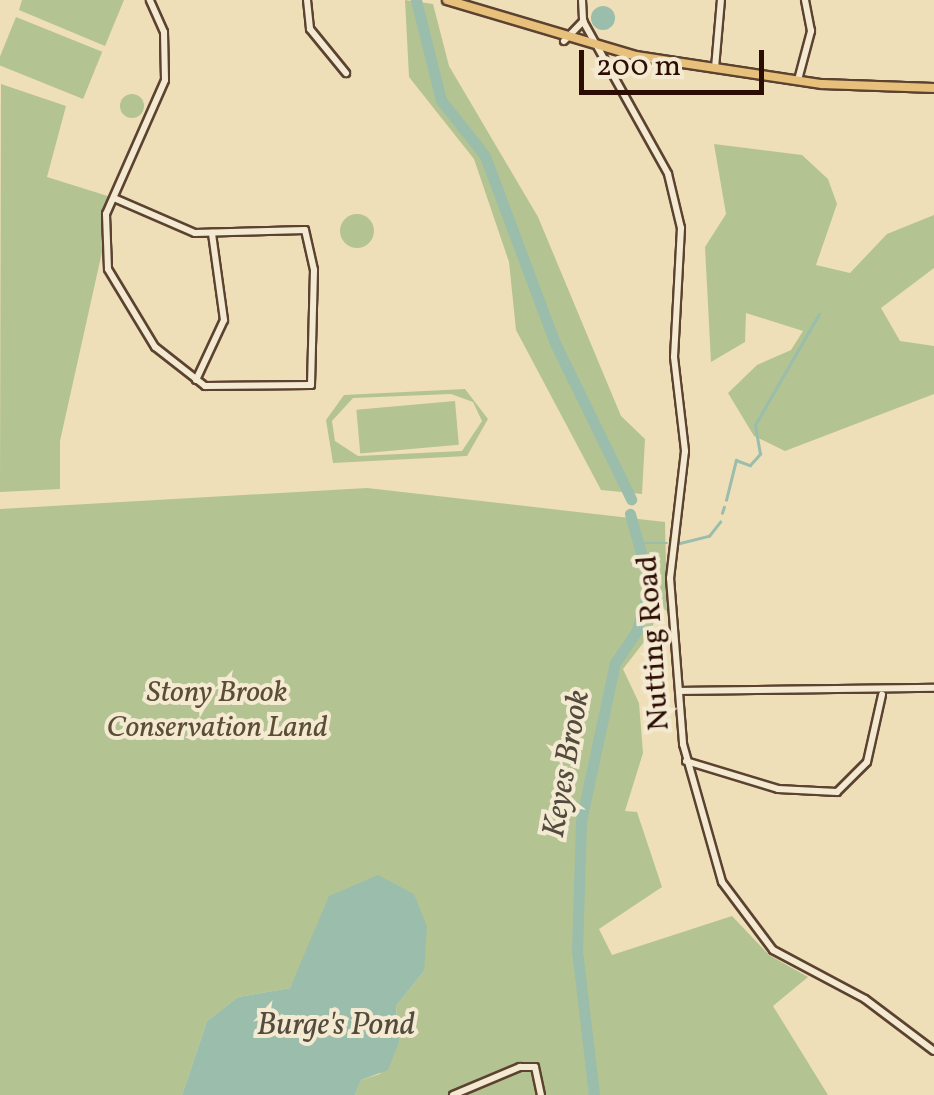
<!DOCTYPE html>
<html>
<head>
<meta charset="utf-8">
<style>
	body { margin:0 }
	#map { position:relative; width:934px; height:1095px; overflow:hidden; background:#eedfb9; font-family:Vollkorn,serif }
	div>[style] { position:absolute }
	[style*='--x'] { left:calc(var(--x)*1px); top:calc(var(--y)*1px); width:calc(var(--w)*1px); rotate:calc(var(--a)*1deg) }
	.green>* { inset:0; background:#b4c392; transform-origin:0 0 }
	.round { border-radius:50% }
	.water>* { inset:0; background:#9abdac }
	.stream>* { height:2.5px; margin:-1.25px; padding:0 1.25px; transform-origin:1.25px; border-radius:1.25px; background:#9abdac }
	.river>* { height:11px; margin:-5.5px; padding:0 5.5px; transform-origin:5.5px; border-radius:5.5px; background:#9abdac }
	.roads { filter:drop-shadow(2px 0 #5c4230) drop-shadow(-2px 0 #5c4230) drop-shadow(0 2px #5c4230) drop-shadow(0 -2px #5c4230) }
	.minor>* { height:6px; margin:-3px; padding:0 3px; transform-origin:3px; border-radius:3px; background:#f4ead2 }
	.major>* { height:8px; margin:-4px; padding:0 4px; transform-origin:4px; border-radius:4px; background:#e7c07c }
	span { translate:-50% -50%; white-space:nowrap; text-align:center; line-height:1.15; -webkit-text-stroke:8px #f4ead2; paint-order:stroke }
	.street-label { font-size:30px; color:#2c0d03 }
	.park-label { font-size:30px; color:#5c4d35; font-style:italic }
	.water-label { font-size:32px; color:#524b3e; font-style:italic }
	.scale { position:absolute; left:579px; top:50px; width:185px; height:45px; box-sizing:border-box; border:5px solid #2c0d03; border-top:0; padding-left:12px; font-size:30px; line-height:35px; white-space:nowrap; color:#2c0d03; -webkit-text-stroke:8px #f4ead2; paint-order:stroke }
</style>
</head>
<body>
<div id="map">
	<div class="green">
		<i style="clip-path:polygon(22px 0,124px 0,105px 46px,19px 10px)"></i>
		<i style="clip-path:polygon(405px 0,433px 4px,449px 66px,538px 217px,621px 416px,645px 439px,642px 494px,601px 490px,516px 330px,509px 262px,474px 159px,409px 77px)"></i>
		<i style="left:16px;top:17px;width:93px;height:51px;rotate:22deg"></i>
		<i style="clip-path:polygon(1px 84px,66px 106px,47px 177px,114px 198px,60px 441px,60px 489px,0 492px)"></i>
		<i class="round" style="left:120px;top:94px;width:24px;height:24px"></i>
		<i style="clip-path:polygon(714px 144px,802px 155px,828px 179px,837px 204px,816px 265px,850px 273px,887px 234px,934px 215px,934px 268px,881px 308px,900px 341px,934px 346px,934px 394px,785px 451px,754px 436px,728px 393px,757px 365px,791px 350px,803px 331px,746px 313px,745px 342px,711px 362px,705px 247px,726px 214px)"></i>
		<i class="round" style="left:340px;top:214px;width:34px;height:34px"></i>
		<i style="clip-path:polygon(evenodd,465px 389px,488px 419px,467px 456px,333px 463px,326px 420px,344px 395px,465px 389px,451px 394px,473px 402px,482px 421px,462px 451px,358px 456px,335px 441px,332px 421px,353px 398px,451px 394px)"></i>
		<i style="left:455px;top:401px;width:44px;height:99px;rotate:85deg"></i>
		<i style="clip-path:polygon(367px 488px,665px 522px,667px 611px,658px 606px,651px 633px,623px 669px,639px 703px,643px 753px,625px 811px,637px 812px,662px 887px,599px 929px,612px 955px,732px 916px,769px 955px,808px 977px,773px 1006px,828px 1095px,355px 1095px,361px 1080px,380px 1074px,399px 1033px,396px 1006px,424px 971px,373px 879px,329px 903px,290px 988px,238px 997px,207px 1021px,182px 1095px,0 1095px,0 509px)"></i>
	</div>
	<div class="water">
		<i class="round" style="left:591px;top:6px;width:24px;height:24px"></i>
		<i style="clip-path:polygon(378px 875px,414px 894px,427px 927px,424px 971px,396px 1006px,399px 1042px,388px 1070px,361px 1080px,355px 1095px,182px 1095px,207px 1021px,238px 997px,290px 988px,329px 896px)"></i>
	</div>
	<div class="stream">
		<i style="--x:726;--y:500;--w:41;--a:-76"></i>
		<i style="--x:736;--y:460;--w:15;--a:20"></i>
		<i style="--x:750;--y:465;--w:15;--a:-48"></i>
		<i style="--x:760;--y:454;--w:29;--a:-100"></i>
		<i style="--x:755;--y:425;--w:128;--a:-60"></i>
		<i style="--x:722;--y:513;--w:6;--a:-72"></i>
		<i style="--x:636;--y:543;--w:31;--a:0"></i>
		<i style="--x:676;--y:544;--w:34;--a:-14"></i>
		<i style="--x:709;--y:536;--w:18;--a:-52"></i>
	</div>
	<div class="river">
		<i style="--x:416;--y:0;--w:103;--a:76"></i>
		<i style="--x:441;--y:100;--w:71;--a:51.8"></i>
		<i style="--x:485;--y:156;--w:200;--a:69.5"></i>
		<i style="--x:555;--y:343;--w:174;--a:64"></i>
		<i style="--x:594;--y:1095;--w:146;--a:-96.7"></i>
		<i style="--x:577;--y:950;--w:129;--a:-88.2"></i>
		<i style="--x:581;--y:821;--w:162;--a:-77.9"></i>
		<i style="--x:615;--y:663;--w:40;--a:-56"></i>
		<i style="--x:637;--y:630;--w:47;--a:-73.9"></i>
		<i style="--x:650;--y:585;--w:74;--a:-105.7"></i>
	</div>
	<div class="roads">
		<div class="minor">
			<i style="--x:307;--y:0;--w:29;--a:84"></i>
			<i style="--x:310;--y:29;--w:57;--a:50.7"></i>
			<i style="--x:582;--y:0;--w:21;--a:87"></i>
			<i style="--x:583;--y:21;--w:175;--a:60.9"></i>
			<i style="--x:668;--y:174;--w:56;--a:76.5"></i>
			<i style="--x:681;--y:228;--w:129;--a:93.1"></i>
			<i style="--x:674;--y:357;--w:95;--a:83.3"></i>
			<i style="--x:685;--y:451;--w:128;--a:96.7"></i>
			<i style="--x:670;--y:578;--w:167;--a:85.5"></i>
			<i style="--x:683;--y:744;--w:143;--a:74.2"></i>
			<i style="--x:722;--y:882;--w:85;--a:53.1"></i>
			<i style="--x:773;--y:950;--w:104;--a:28"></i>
			<i style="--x:865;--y:999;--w:86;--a:37"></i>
			<i style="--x:564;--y:41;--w:28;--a:-46"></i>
			<i style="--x:715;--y:68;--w:68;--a:-85"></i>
			<i style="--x:798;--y:80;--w:51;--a:-75.1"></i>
			<i style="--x:811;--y:31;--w:32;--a:-101"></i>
			<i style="--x:114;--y:198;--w:88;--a:23.4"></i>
			<i style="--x:195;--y:233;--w:110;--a:-1.6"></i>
			<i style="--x:305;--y:230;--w:41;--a:77.3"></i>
			<i style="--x:314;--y:270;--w:115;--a:91.5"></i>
			<i style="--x:311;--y:385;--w:106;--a:179.5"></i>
			<i style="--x:205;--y:386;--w:63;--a:-142"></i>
			<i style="--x:155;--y:347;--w:91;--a:-121.1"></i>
			<i style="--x:108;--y:269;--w:55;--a:-92.1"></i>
			<i style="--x:106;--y:214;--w:146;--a:-66.2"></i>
			<i style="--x:165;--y:80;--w:48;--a:-91.2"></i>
			<i style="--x:164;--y:32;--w:35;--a:-114"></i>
			<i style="--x:196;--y:380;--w:66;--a:-65"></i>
			<i style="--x:224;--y:320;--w:88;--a:-97.9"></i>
			<i style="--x:679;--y:691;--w:255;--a:-0.7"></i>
			<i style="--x:686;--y:761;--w:96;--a:16.9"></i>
			<i style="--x:778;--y:789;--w:59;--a:2.9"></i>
			<i style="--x:837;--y:792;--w:42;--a:-45"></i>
			<i style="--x:867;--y:762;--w:69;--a:-77.4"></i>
			<i style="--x:453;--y:1095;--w:73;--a:-22.7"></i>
			<i style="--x:520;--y:1067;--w:15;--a:0"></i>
			<i style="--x:535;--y:1067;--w:29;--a:78"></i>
		</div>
		<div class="major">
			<i style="--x:447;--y:0;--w:197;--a:16.5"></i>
			<i style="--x:636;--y:56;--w:188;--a:8.6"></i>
			<i style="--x:822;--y:84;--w:112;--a:2"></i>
		</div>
	</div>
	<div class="street-label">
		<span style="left:654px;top:643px;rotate:-94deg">Nutting Road</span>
	</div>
	<div class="park-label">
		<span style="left:217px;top:710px">Stony Brook<br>Conservation Land</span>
	</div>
	<div class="water-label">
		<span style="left:568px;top:764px;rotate:-80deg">Keyes Brook</span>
		<span style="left:336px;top:1026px">Burge's Pond</span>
	</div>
	<div class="scale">200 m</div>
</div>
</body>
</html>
